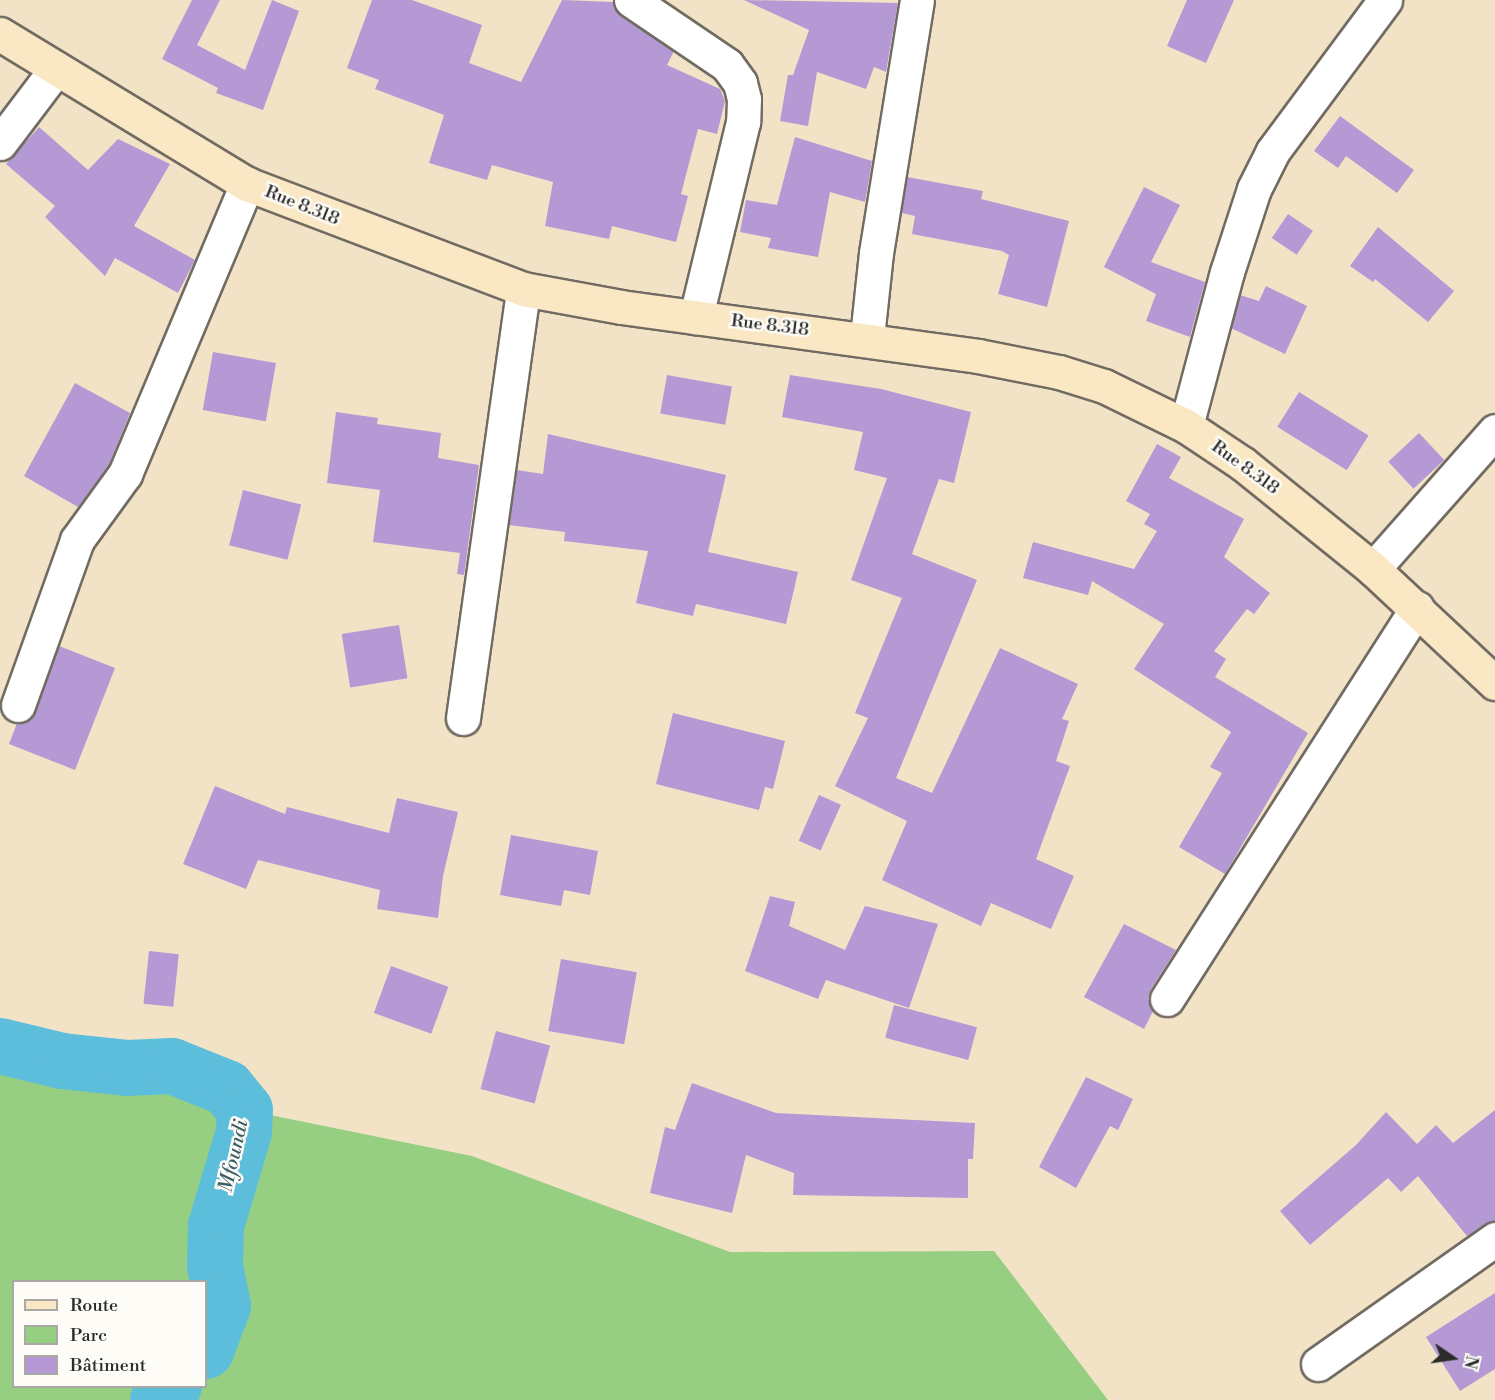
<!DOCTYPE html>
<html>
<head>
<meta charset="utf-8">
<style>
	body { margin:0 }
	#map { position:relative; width:1495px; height:1400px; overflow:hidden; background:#f2e3c7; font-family:"Libre Bodoni",serif }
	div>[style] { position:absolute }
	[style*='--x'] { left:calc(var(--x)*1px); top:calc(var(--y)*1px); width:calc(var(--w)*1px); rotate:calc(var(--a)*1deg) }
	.green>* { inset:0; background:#96cf82 }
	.river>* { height:56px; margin:-28px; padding:0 28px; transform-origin:28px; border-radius:28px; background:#5dbedb }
	.building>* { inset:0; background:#b599d4; transform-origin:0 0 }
	.roads { filter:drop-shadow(2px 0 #716b62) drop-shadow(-2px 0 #716b62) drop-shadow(0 2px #716b62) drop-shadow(0 -2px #716b62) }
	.minor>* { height:33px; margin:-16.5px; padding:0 16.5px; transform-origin:16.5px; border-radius:16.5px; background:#fff }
	.secondary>* { height:33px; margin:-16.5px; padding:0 16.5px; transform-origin:16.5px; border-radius:16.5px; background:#fae7c3 }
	span { translate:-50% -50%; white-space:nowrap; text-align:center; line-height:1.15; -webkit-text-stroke:5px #fdfcf7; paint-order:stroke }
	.street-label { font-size:18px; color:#2b2b2b }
	.water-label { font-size:20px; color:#3c5e69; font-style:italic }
	.legend { position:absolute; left:12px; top:1280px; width:195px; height:108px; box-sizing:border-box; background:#fdfcf7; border:2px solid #a9a8a5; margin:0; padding:8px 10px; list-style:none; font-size:18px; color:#2b2b2b }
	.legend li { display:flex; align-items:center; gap:12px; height:30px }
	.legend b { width:30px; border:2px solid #a9a8a5 }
	.north { position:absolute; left:1423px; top:1328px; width:60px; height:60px; -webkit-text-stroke:4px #fdfcf7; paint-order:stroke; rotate:103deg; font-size:16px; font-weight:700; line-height:24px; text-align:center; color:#2b2b2b }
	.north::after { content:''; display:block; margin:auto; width:21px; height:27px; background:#2b2b2b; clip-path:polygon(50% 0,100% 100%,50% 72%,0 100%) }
</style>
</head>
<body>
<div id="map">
	<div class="green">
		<i style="clip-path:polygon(evenodd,0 1046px,62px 1061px,127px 1068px,172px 1066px,227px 1088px,245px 1110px,472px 1156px,730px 1252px,994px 1251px,1108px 1400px,0 1400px,0 1046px,14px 1282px,206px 1282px,206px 1386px,14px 1386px,14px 1282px)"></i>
	</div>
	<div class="river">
		<i style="--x:0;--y:1046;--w:64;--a:13.6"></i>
		<i style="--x:62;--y:1061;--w:65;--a:6.1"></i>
		<i style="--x:127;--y:1068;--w:45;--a:-2.5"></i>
		<i style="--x:172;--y:1066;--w:59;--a:21.8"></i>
		<i style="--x:227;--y:1088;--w:28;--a:51"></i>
		<i style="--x:245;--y:1110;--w:22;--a:93"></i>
		<i style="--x:244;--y:1132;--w:98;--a:106.6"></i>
		<i style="--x:216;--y:1226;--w:40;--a:91.4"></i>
		<i style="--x:215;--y:1266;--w:41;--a:78.7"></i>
		<i style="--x:223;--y:1306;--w:48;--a:110.7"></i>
		<i style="--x:158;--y:1400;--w:21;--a:-41"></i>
	</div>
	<div class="building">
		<i style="clip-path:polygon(192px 0,220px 0,197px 45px,245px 70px,272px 0,299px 11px,263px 110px,216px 93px,218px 88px,162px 59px)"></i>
		<i style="clip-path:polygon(372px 0,412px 0,482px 25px,469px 63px,521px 82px,562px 0,613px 2px,620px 16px,674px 51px,667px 65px,720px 89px,725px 101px,717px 134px,698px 129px,681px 194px,688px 196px,676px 242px,612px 226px,609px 239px,545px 226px,553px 182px,492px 165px,487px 180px,429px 163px,444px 115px,375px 89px,379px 80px,347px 68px)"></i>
		<i style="clip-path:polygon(744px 0,898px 3px,886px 72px,874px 67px,866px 89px,817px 72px,808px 126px,780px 121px,788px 75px,793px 75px,809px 30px)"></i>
		<i style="clip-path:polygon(1187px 0,1234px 0,1206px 63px,1167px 46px)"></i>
		<i style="clip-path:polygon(1340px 116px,1414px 170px,1397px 193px,1346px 156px,1338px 168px,1314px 151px)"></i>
		<i style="clip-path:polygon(39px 127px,88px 170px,118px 139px,170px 164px,134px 226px,195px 260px,178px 293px,115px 258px,105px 276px,45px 217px,55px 206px,6px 164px)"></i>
		<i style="clip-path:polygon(795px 137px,872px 161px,865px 202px,830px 192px,818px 257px,768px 248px,771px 238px,740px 232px,746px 200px,777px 205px)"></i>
		<i style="clip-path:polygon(907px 177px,983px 191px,981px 199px,1069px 221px,1047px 307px,998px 294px,1009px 255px,1002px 251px,912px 234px,915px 216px,902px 213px)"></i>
		<i style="clip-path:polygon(1144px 187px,1180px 205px,1151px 262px,1205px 282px,1190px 337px,1146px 321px,1156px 294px,1104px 267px)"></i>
		<i style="left:1288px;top:214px;width:30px;height:29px;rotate:34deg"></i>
		<i style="clip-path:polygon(1378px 227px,1454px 291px,1428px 322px,1375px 279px,1373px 282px,1350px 266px)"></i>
		<i style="clip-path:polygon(1266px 286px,1307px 306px,1285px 354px,1231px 328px,1240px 295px,1259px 301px)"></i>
		<i style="left:213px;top:352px;width:64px;height:59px;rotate:10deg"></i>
		<i style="left:667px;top:375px;width:66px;height:39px;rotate:10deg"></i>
		<i style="clip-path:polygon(790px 375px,881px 389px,971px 412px,954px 483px,939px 479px,912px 554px,977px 580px,896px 778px,932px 793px,1000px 648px,1078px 684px,1062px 719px,1069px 721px,1056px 761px,1070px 766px,1036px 859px,1074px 876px,1051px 929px,991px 903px,981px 926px,882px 880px,907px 821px,835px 786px,868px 718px,855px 713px,902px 598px,851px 580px,887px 478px,854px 470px,863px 432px,782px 417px)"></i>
		<i style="clip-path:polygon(75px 383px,130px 413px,109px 465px,78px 507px,24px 476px)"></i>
		<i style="left:1299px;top:392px;width:82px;height:41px;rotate:32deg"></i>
		<i style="clip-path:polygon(336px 412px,378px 418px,377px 424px,441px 433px,438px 458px,479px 465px,464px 575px,457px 574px,460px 553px,373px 542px,380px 490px,327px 483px)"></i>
		<i style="left:1419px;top:433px;width:37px;height:42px;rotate:47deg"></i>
		<i style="clip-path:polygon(548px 434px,726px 475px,708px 552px,798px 572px,786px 624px,696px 604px,693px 616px,636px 603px,648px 551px,564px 541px,565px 532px,509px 525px,517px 470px,543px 474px)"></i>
		<i style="clip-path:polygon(1157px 444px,1181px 457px,1169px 478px,1244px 519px,1224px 557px,1270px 593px,1254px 614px,1247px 609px,1214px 651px,1226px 659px,1215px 677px,1308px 733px,1225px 874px,1179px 847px,1222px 773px,1210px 767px,1231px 732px,1134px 669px,1164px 624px,1092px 581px,1088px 595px,1023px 578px,1033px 542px,1134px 569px,1157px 531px,1144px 524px,1150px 514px,1126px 501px)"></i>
		<i style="left:243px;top:490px;width:60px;height:57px;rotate:14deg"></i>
		<i style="left:399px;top:625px;width:54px;height:58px;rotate:81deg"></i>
		<i style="clip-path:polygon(59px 646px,115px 668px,75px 770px,9px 744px,17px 723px,30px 720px,36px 711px)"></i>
		<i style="clip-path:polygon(673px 713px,785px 741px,773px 789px,765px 787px,759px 810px,656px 784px)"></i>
		<i style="clip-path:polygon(215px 786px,285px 814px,287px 807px,389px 833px,397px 798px,458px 812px,443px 876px,438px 918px,377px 909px,380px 890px,258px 860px,246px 889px,183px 864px)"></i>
		<i style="left:819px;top:795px;width:24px;height:50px;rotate:24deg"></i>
		<i style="clip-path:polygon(511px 835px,598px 851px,590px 895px,564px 890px,561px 906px,500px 895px)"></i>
		<i style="clip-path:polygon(770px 896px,795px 902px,789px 926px,845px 950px,865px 906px,938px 924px,909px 1008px,826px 980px,818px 999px,745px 971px)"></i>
		<i style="clip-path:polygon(1124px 924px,1176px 950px,1151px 989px,1148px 999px,1153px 1011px,1144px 1029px,1084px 997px)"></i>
		<i style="left:149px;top:951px;width:30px;height:53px;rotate:6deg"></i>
		<i style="left:561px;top:959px;width:77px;height:73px;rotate:10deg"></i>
		<i style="left:391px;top:966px;width:61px;height:50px;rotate:20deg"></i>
		<i style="left:894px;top:1005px;width:86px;height:34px;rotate:15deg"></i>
		<i style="left:496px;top:1031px;width:56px;height:60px;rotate:15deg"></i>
		<i style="clip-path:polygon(1086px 1077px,1133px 1099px,1118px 1130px,1110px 1126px,1076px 1188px,1039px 1167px)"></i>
		<i style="clip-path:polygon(692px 1083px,776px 1113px,975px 1123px,973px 1159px,968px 1159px,968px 1198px,793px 1195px,794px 1173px,746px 1155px,732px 1213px,650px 1193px,665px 1127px,675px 1130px)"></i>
		<i style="clip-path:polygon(1495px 1110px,1495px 1221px,1467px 1236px,1418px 1176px,1401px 1192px,1388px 1178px,1310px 1245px,1280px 1211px,1356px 1145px,1386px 1112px,1417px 1144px,1436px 1125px,1453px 1143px)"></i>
		<i style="clip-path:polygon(1495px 1293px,1495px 1369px,1460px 1391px,1426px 1337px)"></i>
	</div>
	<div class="roads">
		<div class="minor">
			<i style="--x:631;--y:0;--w:116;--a:34.1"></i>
			<i style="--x:727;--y:65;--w:22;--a:54"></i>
			<i style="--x:740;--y:83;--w:16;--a:76"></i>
			<i style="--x:744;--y:99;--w:23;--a:92"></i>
			<i style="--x:743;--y:122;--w:201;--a:103.6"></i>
			<i style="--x:0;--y:143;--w:93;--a:-52.9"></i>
			<i style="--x:867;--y:337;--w:84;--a:-83.9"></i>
			<i style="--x:876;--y:253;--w:256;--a:-80.8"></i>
			<i style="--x:1186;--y:426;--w:159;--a:-75.1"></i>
			<i style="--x:1227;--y:272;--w:87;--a:-72"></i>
			<i style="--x:1254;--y:189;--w:42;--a:-63.4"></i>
			<i style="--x:1273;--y:151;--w:188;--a:-53.4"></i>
			<i style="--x:1373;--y:569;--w:184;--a:-48.5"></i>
			<i style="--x:18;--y:705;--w:175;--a:-70.3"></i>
			<i style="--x:77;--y:540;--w:82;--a:-54"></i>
			<i style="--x:125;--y:474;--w:315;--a:-67.2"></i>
			<i style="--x:463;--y:718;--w:433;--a:-82"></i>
			<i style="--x:1167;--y:999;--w:464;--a:-57.4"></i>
			<i style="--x:1318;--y:1364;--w:217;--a:-35.2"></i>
		</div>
		<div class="secondary">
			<i style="--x:0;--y:34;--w:289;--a:31.3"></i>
			<i style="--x:247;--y:184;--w:295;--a:20.8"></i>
			<i style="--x:523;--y:289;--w:100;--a:10.4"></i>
			<i style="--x:621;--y:307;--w:360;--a:7.8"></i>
			<i style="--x:978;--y:356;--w:83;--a:11.2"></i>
			<i style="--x:1059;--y:372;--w:47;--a:17.3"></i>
			<i style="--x:1104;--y:386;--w:91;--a:26"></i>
			<i style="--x:1186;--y:426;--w:69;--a:33.7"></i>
			<i style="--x:1243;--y:464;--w:167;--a:38.9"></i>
			<i style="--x:1373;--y:569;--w:167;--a:43.1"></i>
		</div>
	</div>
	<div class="street-label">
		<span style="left:302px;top:206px;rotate:22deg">Rue 8.318</span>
		<span style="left:770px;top:326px;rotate:7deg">Rue 8.318</span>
		<span style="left:1245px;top:468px;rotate:36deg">Rue 8.318</span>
	</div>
	<div class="water-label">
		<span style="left:234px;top:1156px;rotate:-77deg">Mfoundi</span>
	</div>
	<ul class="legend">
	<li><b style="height:8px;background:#fae7c3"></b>Route</li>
	<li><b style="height:16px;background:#96cf82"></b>Parc</li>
	<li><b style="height:16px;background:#b599d4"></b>Bâtiment</li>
	</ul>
	<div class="north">N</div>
</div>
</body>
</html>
